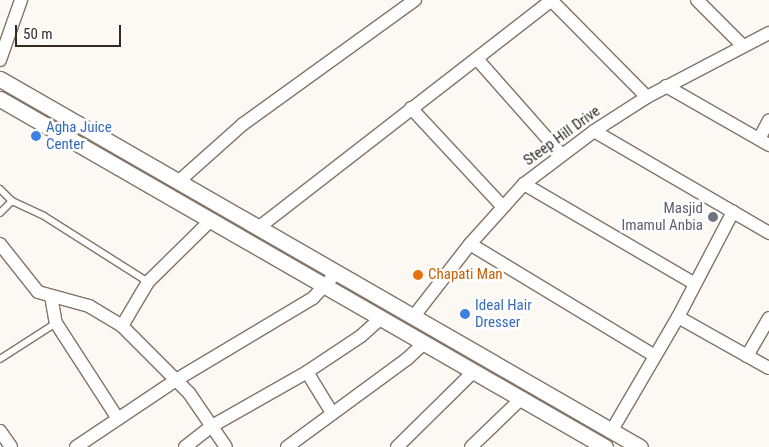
<!DOCTYPE html>
<html>
<head>
<meta charset="utf-8">
<style>
	body { margin:0 }
	#map { position:relative; width:769px; height:447px; overflow:hidden; background:#fcf9f5; font-family:"Roboto Condensed",sans-serif }
	div>[style] { position:absolute }
	[style*='--x'] { left:calc(var(--x)*1px); top:calc(var(--y)*1px); width:calc(var(--w)*1px); rotate:calc(var(--a)*1deg) }
	.roads { filter:drop-shadow(1px 0 #847465) drop-shadow(-1px 0 #847465) drop-shadow(0 1px #847465) drop-shadow(0 -1px #847465) }
	.service>* { height:6px; margin:-3px; padding:0 3px; transform-origin:3px; border-radius:3px; background:#fff }
	.minor>* { height:12px; margin:-6px; padding:0 6px; transform-origin:6px; border-radius:6px; background:#fff }
	.tertiary>* { height:15px; margin:-7.5px; padding:0 7.5px; transform-origin:7.5px; border-radius:7.5px; background:#fff }
	.dots>* { width:14px; height:14px; translate:-50% -50%; box-sizing:border-box; border:2px solid #fff; border-radius:50% }
	span { translate:-50% -50%; white-space:nowrap; text-align:center; line-height:1.15; -webkit-text-stroke:5px #fff; paint-order:stroke }
	.shop-label { font-size:15px; color:#366cbe }
	.left { translate:0 -50%; text-align:left }
	.street-label { font-size:15px; color:#322b24 }
	.worship-label { font-size:15px; color:#5b616d }
	.right { translate:-100% -50%; text-align:right }
	.food-label { font-size:15px; color:#c56008 }
	.scale { position:absolute; left:15px; top:25px; width:106px; height:22px; box-sizing:border-box; border:2px solid #322b24; border-top:0; padding-left:6px; font-size:15px; line-height:18px; white-space:nowrap; color:#322b24; -webkit-text-stroke:4px #fff; paint-order:stroke }
</style>
</head>
<body>
<div id="map">
	<div class="roads">
		<div class="service">
			<i style="--x:0;--y:189;--w:17;--a:45"></i>
			<i style="--x:12;--y:201;--w:35;--a:25"></i>
			<i style="--x:44;--y:216;--w:123;--a:32.4"></i>
			<i style="--x:0;--y:213;--w:17;--a:-45"></i>
			<i style="--x:0;--y:359;--w:67;--a:-32.7"></i>
		</div>
		<div class="minor">
			<i style="--x:551;--y:0;--w:136;--a:45.3"></i>
			<i style="--x:697;--y:0;--w:65;--a:45"></i>
			<i style="--x:477;--y:59;--w:128;--a:48.5"></i>
			<i style="--x:0;--y:60;--w:64;--a:-70.7"></i>
			<i style="--x:666;--y:86;--w:119;--a:29.8"></i>
			<i style="--x:411;--y:108;--w:135;--a:47.1"></i>
			<i style="--x:594;--y:131;--w:203;--a:30.2"></i>
			<i style="--x:759;--y:139;--w:21;--a:-62"></i>
			<i style="--x:178;--y:182;--w:87;--a:-41.7"></i>
			<i style="--x:243;--y:124;--w:212;--a:-35.8"></i>
			<i style="--x:524;--y:184;--w:198;--a:30.3"></i>
			<i style="--x:258;--y:228;--w:372;--a:-37.8"></i>
			<i style="--x:0;--y:244;--w:61;--a:51.6"></i>
			<i style="--x:38;--y:292;--w:53;--a:15.4"></i>
			<i style="--x:89;--y:306;--w:39;--a:31"></i>
			<i style="--x:122;--y:326;--w:95;--a:45"></i>
			<i style="--x:189;--y:393;--w:65;--a:55.6"></i>
			<i style="--x:470;--y:244;--w:216;--a:31.2"></i>
			<i style="--x:51;--y:296;--w:27;--a:80"></i>
			<i style="--x:56;--y:323;--w:114;--a:57.1"></i>
			<i style="--x:414;--y:316;--w:91;--a:-52.1"></i>
			<i style="--x:470;--y:244;--w:81;--a:-48"></i>
			<i style="--x:524;--y:184;--w:88;--a:-37.1"></i>
			<i style="--x:594;--y:131;--w:63;--a:-32.7"></i>
			<i style="--x:647;--y:97;--w:138;--a:-27.7"></i>
			<i style="--x:678;--y:317;--w:104;--a:29.3"></i>
			<i style="--x:122;--y:326;--w:51;--a:-59.4"></i>
			<i style="--x:148;--y:282;--w:88;--a:-44.5"></i>
			<i style="--x:747;--y:356;--w:44;--a:-59.9"></i>
			<i style="--x:307;--y:372;--w:48;--a:58.6"></i>
			<i style="--x:612;--y:430;--w:131;--a:-59.7"></i>
			<i style="--x:678;--y:317;--w:119;--a:-62.4"></i>
			<i style="--x:0;--y:431;--w:19;--a:55"></i>
			<i style="--x:76;--y:447;--w:120;--a:-33.8"></i>
			<i style="--x:176;--y:380;--w:160;--a:-30.9"></i>
			<i style="--x:313;--y:298;--w:34;--a:-47"></i>
			<i style="--x:185;--y:447;--w:34;--a:-38"></i>
			<i style="--x:212;--y:426;--w:109;--a:-29.6"></i>
			<i style="--x:307;--y:372;--w:65;--a:-33.7"></i>
			<i style="--x:361;--y:336;--w:27;--a:-42"></i>
			<i style="--x:287;--y:447;--w:149;--a:-36.3"></i>
			<i style="--x:407;--y:359;--w:23;--a:-43"></i>
			<i style="--x:397;--y:447;--w:108;--a:-44.6"></i>
			<i style="--x:471;--y:447;--w:71;--a:-43.9"></i>
		</div>
		<div class="tertiary">
			<i style="--x:0;--y:79;--w:738;--a:29.9"></i>
			<i style="--x:0;--y:99;--w:698;--a:29.91"></i>
		</div>
	</div>
	<div class="dots">
		<i style="left:36px;top:136px;background:#3f7fe0"></i>
		<i style="left:713px;top:217px;background:#6b7280"></i>
		<i style="left:418px;top:275px;background:#e8710a"></i>
		<i style="left:465px;top:314px;background:#3f7fe0"></i>
	</div>
	<div class="shop-label">
		<span class="left" style="left:46px;top:136px">Agha Juice<br>Center</span>
		<span class="left" style="left:475px;top:314px">Ideal Hair<br>Dresser</span>
	</div>
	<div class="street-label">
		<span style="left:562px;top:136px;rotate:-36deg">Steep Hill Drive</span>
	</div>
	<div class="worship-label">
		<span class="right" style="left:703px;top:217px">Masjid<br>Imamul Anbia</span>
	</div>
	<div class="food-label">
		<span class="left" style="left:428px;top:275px">Chapati Man</span>
	</div>
	<div class="scale">50 m</div>
</div>
</body>
</html>
